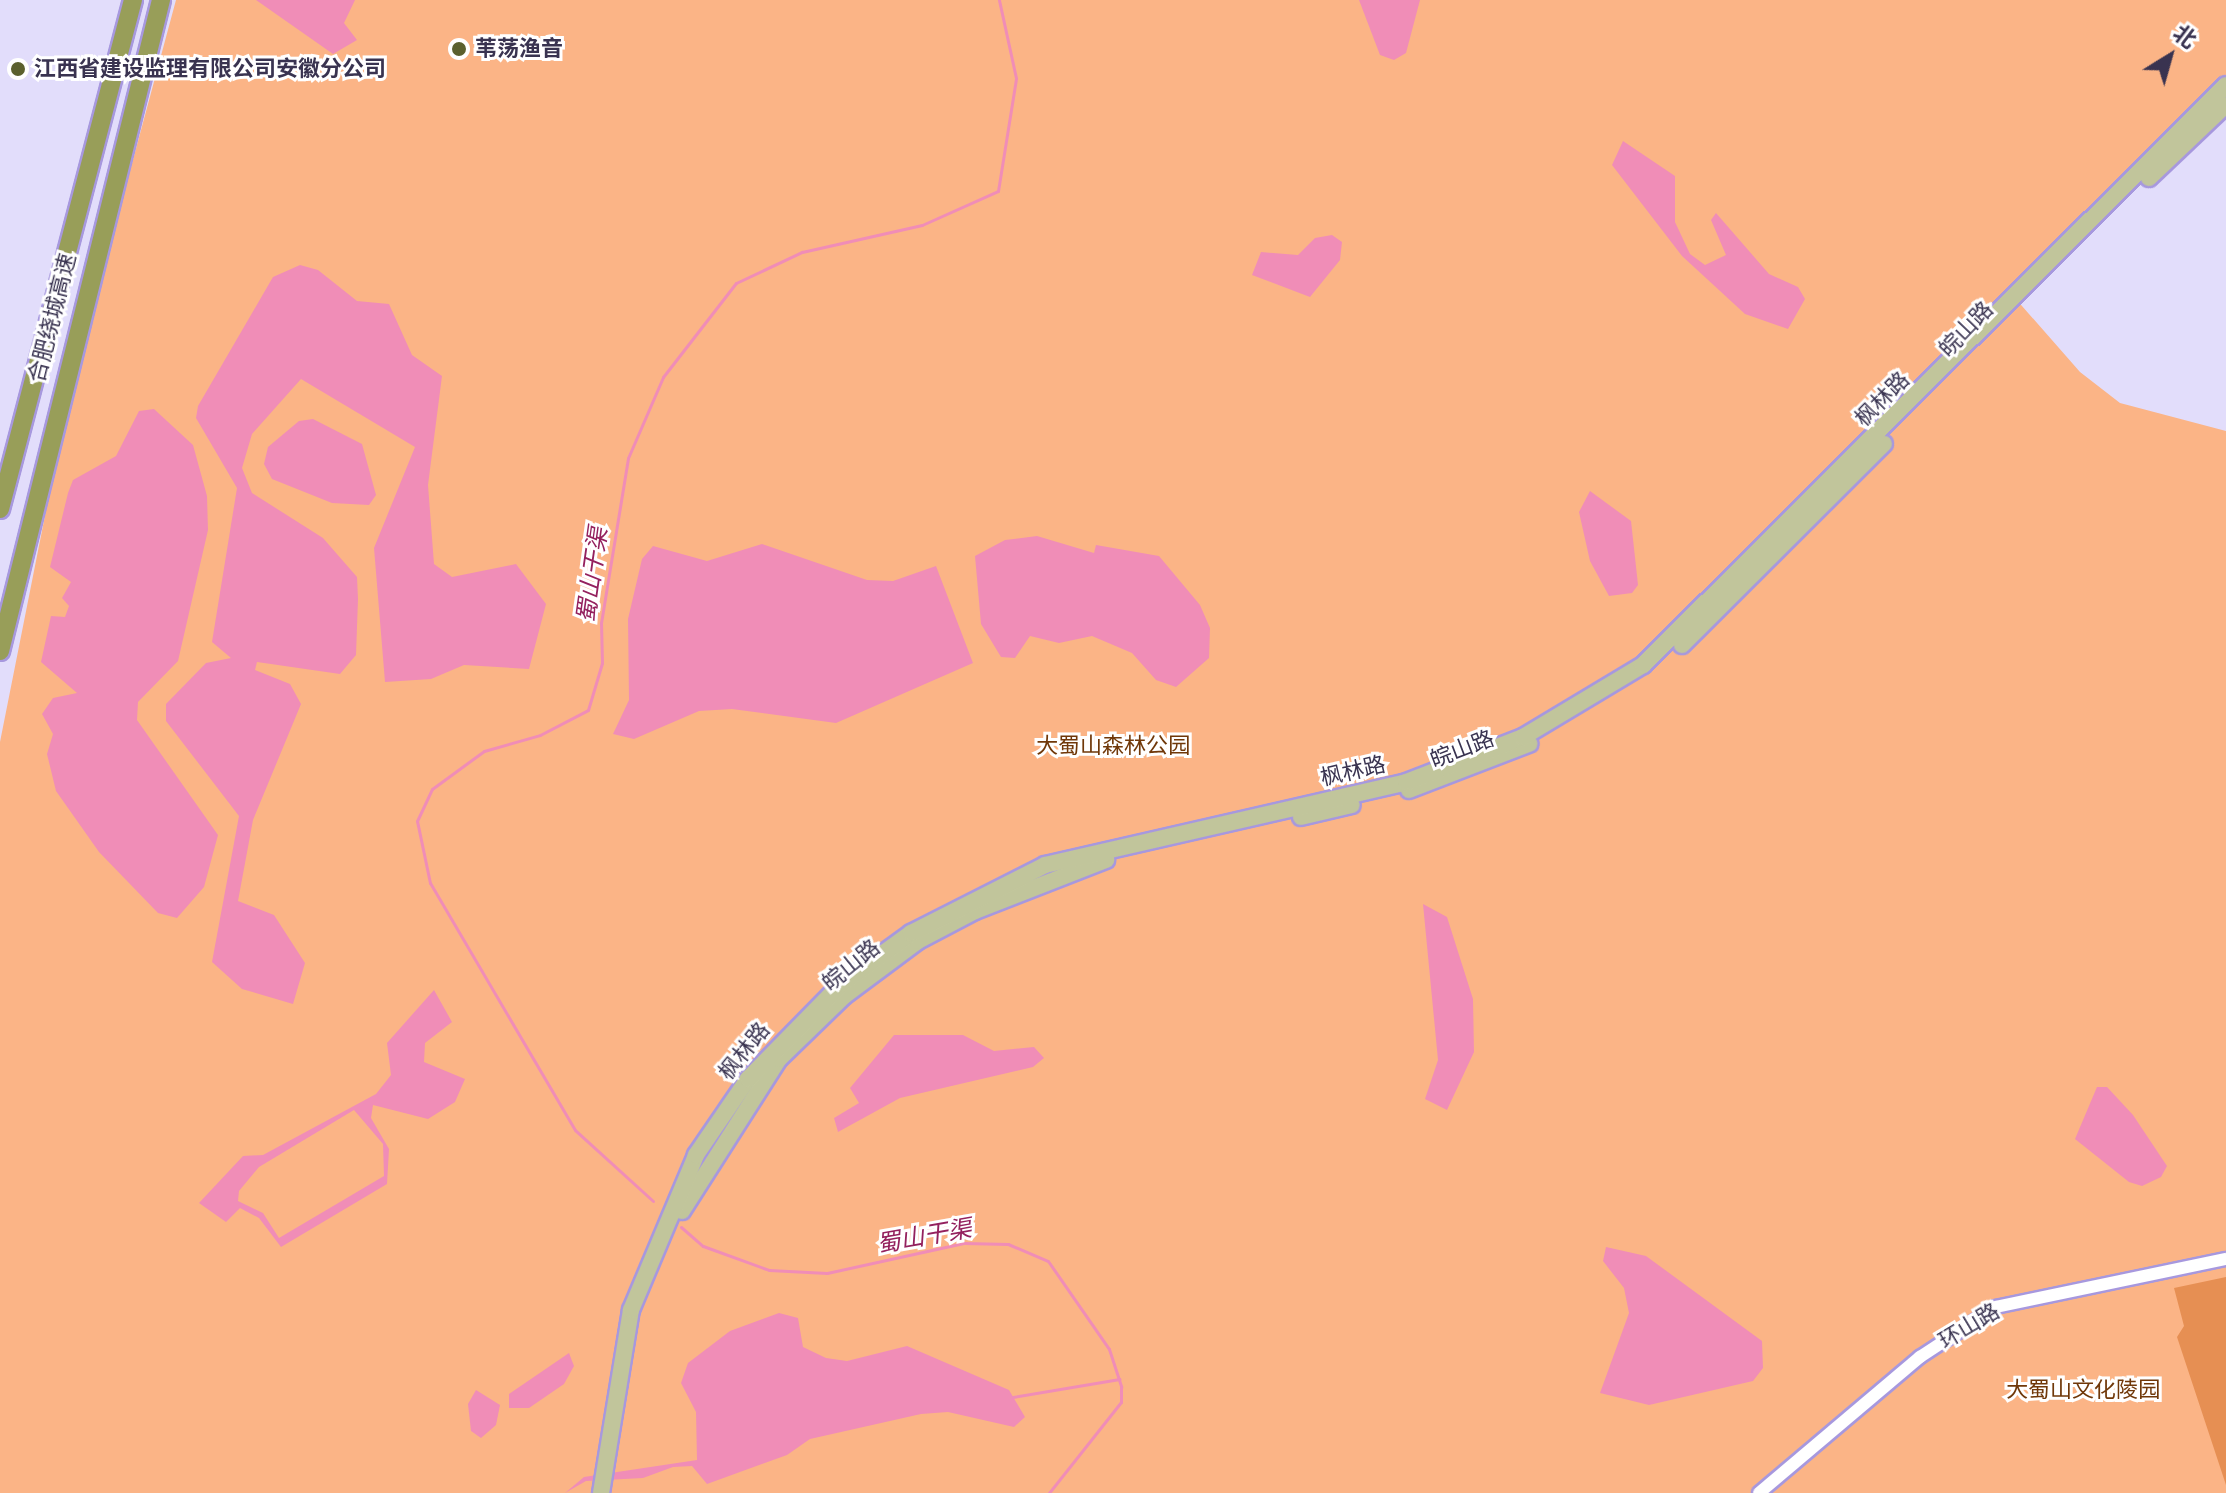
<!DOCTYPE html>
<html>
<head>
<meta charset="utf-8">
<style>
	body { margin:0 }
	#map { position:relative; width:2226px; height:1493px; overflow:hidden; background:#e2ddfb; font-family:Poppins,"Noto Sans SC",sans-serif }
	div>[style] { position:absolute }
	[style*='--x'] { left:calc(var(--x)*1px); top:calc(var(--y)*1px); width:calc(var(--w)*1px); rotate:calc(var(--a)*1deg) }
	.green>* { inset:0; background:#fbb486 }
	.forest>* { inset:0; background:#e68f53 }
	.water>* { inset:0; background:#f08db7 }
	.stream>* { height:3px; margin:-1.5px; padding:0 1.5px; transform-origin:1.5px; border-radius:1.5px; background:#f08db7 }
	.roads { filter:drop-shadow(2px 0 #a798de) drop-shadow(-2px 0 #a798de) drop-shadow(0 2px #a798de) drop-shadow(0 -2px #a798de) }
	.minor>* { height:12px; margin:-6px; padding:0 6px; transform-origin:6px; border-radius:6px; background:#fff }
	.major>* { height:16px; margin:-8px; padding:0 8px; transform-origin:8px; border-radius:8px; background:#c1c59b }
	.highway>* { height:18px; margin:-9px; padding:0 9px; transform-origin:9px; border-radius:9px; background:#989e59 }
	.dots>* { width:22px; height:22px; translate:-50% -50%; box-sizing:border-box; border:4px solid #fff; border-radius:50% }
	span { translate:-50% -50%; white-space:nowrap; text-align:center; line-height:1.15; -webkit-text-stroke:6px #fff; paint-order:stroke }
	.poi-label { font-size:22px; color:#393350; font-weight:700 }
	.left { translate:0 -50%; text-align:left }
	.street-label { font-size:22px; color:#393350 }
	.park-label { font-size:22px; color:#703809 }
	.water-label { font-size:24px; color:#94215e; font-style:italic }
	.north { position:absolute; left:2130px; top:16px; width:80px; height:80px; -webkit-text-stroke:6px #fff; paint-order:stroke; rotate:37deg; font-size:22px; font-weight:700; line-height:32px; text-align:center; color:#393350 }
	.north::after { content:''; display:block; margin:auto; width:28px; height:36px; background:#393350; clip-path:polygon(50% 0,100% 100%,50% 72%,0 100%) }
</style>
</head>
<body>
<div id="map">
	<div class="green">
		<i style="clip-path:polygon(176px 0,2226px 0,2226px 85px,2015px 298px,2080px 372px,2120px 403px,2226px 431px,2226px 1493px,0 1493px,0 742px,67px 405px)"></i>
	</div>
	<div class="forest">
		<i style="clip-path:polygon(2226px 1277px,2226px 1485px,2177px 1337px,2184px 1326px,2174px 1288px)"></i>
	</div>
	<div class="water">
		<i style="clip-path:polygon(256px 0,355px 0,344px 23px,357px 40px,333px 54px)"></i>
		<i style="clip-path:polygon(1359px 0,1420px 0,1406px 53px,1394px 60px,1380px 55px)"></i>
		<i style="clip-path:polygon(1623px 141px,1675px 176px,1675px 222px,1690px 254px,1705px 265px,1726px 255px,1711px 220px,1716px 213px,1769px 274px,1798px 287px,1805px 299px,1788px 329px,1745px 314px,1682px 256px,1612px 165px)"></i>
		<i style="clip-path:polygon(1332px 235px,1342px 242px,1340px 260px,1310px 297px,1252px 275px,1261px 252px,1298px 255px,1315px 238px)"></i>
		<i style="clip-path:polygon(300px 265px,318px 270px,357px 301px,389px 304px,412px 355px,442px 376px,428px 485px,434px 564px,452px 577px,516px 564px,546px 604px,529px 669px,464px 665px,431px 679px,385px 682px,374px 548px,415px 447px,301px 379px,252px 434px,242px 468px,252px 493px,323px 538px,357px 577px,358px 599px,356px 655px,340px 674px,257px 662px,255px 670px,290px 684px,301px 704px,253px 820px,238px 901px,274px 915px,305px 963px,293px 1004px,242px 989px,212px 962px,239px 816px,166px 721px,166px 704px,206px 663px,231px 658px,212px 642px,237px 488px,196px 418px,198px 406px,273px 277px)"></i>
		<i style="clip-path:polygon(154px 409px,193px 445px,207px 496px,208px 530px,178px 661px,138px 702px,137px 720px,218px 835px,204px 887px,177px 918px,158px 913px,99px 852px,56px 791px,47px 754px,53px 734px,42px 714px,53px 698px,77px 693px,41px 662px,51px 616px,65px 617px,69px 606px,62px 598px,71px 582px,50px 567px,68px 493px,73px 480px,116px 456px,139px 411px)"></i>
		<i style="clip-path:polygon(313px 419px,362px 444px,376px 495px,369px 505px,332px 503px,272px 479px,264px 464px,268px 447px,299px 421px)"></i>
		<i style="clip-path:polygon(1590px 491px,1631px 521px,1638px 585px,1632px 593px,1609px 596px,1590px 561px,1579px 512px)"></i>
		<i style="clip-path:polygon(1037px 536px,1094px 553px,1096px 545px,1159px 556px,1200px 605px,1210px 628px,1209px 658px,1176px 687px,1156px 680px,1132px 653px,1092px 636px,1059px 643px,1030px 636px,1015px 658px,1001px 657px,981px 624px,975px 556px,1005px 540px)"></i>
		<i style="clip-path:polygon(762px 544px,867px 580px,893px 581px,936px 566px,973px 663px,836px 723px,732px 709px,699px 711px,634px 739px,613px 734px,629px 700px,628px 619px,642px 559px,653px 546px,707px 561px)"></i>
		<i style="clip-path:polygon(1423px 904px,1447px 917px,1473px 999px,1474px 1052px,1447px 1110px,1425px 1099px,1438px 1060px)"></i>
		<i style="clip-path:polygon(evenodd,434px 990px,452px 1022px,425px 1043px,424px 1062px,465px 1079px,455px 1102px,428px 1119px,373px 1105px,371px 1118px,389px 1149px,387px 1184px,281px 1247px,259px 1218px,240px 1208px,226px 1222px,199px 1203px,243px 1156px,263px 1155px,376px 1094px,391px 1075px,387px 1043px,434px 990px,354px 1110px,383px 1144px,384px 1176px,279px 1238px,263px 1213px,238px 1201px,239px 1191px,259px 1167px,354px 1110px)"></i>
		<i style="clip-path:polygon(894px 1035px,963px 1035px,994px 1051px,1034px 1047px,1044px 1058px,1033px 1067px,900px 1098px,838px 1132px,834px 1118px,859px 1103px,850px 1088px)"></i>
		<i style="clip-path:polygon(2097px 1087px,2107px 1087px,2133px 1115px,2167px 1166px,2161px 1177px,2142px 1186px,2129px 1182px,2075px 1139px)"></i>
		<i style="clip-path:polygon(1606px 1247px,1646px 1256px,1762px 1341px,1763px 1368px,1753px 1381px,1649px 1405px,1600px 1393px,1629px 1313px,1624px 1288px,1603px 1261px)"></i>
		<i style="clip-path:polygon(779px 1313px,798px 1318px,803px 1347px,826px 1358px,847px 1361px,907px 1346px,1009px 1390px,1025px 1417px,1014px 1427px,948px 1412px,921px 1414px,810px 1439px,787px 1455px,707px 1484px,692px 1466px,673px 1467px,643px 1478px,586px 1481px,565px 1493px,584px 1477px,697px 1460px,696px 1412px,681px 1383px,688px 1363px,730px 1331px)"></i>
		<i style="clip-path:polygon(569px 1353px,574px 1366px,564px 1384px,529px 1408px,509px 1408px,509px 1394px)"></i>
		<i style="clip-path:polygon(476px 1390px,500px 1405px,496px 1425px,481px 1438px,471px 1431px,468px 1404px)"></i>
	</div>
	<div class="stream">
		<i style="--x:653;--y:1201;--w:105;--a:-137.7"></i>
		<i style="--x:575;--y:1130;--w:286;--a:-120.4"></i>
		<i style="--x:430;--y:883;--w:63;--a:-101.8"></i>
		<i style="--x:417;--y:821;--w:35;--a:-65"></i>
		<i style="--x:432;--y:789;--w:64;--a:-36.2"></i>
		<i style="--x:484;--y:751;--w:58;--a:-15.9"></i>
		<i style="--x:540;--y:735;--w:54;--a:-27.5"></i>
		<i style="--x:588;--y:710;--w:49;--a:-73.4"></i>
		<i style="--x:602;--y:663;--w:40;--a:-91.4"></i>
		<i style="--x:601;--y:623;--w:167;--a:-80.7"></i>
		<i style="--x:628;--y:458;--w:88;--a:-66.6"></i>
		<i style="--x:663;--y:377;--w:119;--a:-52.2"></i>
		<i style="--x:736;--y:283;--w:73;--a:-25.2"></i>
		<i style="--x:802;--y:252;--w:123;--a:-12.7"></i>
		<i style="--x:922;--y:225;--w:83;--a:-24.1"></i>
		<i style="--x:998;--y:191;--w:114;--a:-80.9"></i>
		<i style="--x:1016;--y:78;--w:80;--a:-102.3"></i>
		<i style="--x:681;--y:1227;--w:29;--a:41"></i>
		<i style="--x:703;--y:1246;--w:70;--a:20"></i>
		<i style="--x:769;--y:1270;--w:58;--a:3"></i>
		<i style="--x:827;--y:1273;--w:140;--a:-12.4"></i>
		<i style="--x:964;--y:1243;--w:44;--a:1.3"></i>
		<i style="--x:1008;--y:1244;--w:43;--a:23"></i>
		<i style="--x:1048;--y:1261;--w:107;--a:55.3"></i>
		<i style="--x:1109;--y:1349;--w:40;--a:72"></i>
		<i style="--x:1121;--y:1387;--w:15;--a:90"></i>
		<i style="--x:1121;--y:1402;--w:116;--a:128.4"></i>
		<i style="--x:1013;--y:1397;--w:108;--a:-9.6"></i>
	</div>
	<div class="roads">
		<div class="minor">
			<i style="--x:1759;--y:1493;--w:211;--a:-40.2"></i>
			<i style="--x:1920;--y:1357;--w:91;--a:-33.3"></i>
			<i style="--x:1996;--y:1307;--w:235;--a:-11.8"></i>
		</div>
		<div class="major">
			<i style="--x:2149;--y:178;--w:106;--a:-43.5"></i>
			<i style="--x:1682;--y:645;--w:285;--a:-44.9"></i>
			<i style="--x:1409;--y:790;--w:129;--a:-21"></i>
			<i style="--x:1301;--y:817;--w:52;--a:-13.2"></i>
			<i style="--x:682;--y:1211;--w:180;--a:-57.5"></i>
			<i style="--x:779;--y:1059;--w:91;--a:-44.1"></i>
			<i style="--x:844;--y:996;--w:92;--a:-36.6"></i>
			<i style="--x:918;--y:941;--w:64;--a:-27.8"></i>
			<i style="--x:975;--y:911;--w:141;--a:-21.3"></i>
			<i style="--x:601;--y:1493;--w:185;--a:-80.7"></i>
			<i style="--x:631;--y:1310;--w:168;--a:-67.2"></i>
			<i style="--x:696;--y:1155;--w:92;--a:-55.6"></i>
			<i style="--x:748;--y:1079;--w:134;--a:-45.6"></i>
			<i style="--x:842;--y:983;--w:85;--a:-35.9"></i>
			<i style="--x:911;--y:933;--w:150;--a:-26.9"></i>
			<i style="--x:1045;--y:865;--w:370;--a:-12.9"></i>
			<i style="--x:1406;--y:782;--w:125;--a:-21"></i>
			<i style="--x:1523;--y:737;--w:140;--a:-31"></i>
			<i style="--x:1643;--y:665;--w:822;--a:-44.85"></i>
		</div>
		<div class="highway">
			<i style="--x:0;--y:509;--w:526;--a:-75.36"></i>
			<i style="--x:0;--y:651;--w:671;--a:-76.11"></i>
		</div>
	</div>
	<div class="dots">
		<i style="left:459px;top:49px;background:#5b602e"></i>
		<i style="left:18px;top:69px;background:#5b602e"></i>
	</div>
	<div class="poi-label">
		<span class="left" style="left:475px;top:49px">苇荡渔音</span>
		<span class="left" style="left:34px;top:69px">江西省建设监理有限公司安徽分公司</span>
	</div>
	<div class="street-label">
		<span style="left:52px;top:318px;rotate:-76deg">合肥绕城高速</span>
		<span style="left:1966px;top:329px;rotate:-46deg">皖山路</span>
		<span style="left:1882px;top:399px;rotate:-45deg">枫林路</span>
		<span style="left:1462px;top:749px;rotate:-21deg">皖山路</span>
		<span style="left:1353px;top:771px;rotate:-13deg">枫林路</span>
		<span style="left:851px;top:965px;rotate:-39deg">皖山路</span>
		<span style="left:744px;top:1051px;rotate:-51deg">枫林路</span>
		<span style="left:1969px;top:1326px;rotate:-31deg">环山路</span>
	</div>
	<div class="park-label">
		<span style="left:1113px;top:746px">大蜀山森林公园</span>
		<span style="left:2083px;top:1390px">大蜀山文化陵园</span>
	</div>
	<div class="water-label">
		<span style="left:592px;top:575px;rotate:-82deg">蜀山干渠</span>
		<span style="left:924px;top:1236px;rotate:-10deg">蜀山干渠</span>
	</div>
	<div class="north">北</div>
</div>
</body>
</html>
